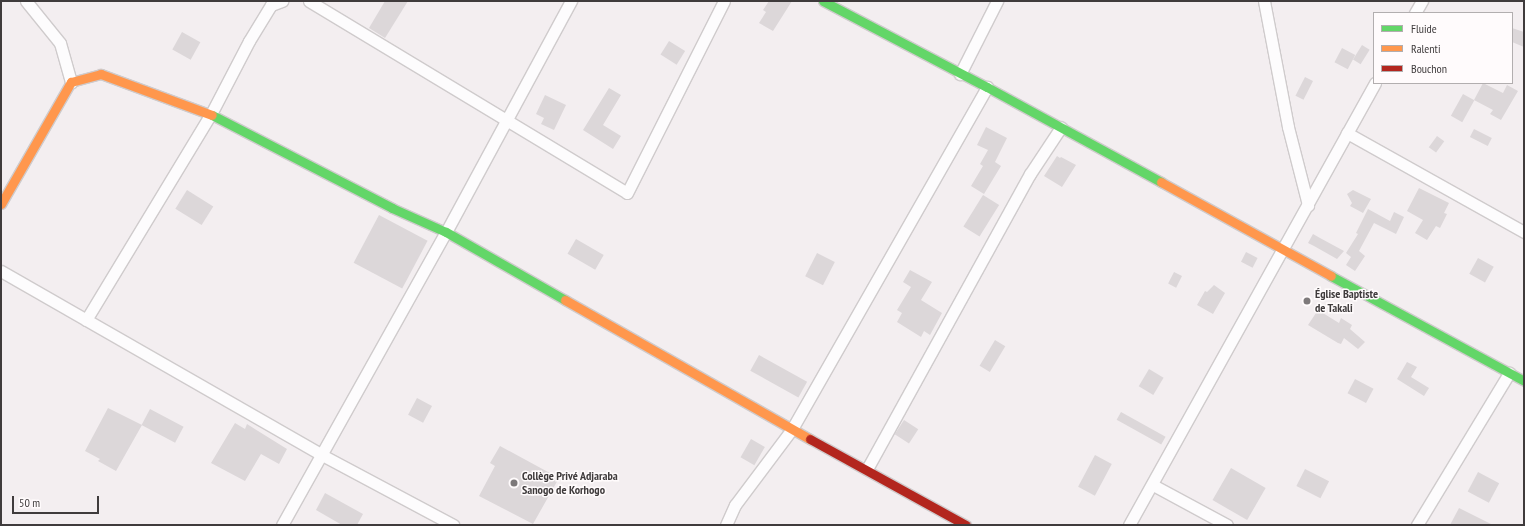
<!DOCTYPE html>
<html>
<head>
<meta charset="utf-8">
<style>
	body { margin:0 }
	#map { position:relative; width:1525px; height:526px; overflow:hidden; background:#f3eef0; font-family:"PT Sans Narrow",sans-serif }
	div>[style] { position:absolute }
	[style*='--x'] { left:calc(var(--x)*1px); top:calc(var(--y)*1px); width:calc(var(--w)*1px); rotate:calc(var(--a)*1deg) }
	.building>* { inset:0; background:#dcd7d9; transform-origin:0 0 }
	.roads { filter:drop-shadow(1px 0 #cfcbcc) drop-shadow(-1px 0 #cfcbcc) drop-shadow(0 1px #cfcbcc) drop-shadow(0 -1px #cfcbcc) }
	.street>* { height:11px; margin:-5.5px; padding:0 5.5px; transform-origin:5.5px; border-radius:5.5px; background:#fdfcfd }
	.fast>* { height:9px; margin:-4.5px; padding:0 4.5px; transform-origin:4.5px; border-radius:4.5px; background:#63d668 }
	.slow>* { height:9px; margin:-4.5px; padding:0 4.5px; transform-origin:4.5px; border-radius:4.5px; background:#ff974d }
	.jam>* { height:9px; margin:-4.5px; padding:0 4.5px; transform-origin:4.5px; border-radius:4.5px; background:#b3261e }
	.dots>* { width:11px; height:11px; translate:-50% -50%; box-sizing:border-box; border:2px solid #fffbfc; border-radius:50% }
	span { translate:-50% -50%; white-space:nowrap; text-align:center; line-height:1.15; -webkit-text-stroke:3px #fffbfc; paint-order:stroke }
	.poi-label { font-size:12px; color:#3f3b3c; font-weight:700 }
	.left { translate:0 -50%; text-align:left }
	.frame { position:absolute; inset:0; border:2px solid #3f3b3c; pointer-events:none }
	.legend { position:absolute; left:1373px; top:12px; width:140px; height:72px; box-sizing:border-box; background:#fffbfc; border:1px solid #b2aeaf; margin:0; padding:5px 7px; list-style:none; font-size:12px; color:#3f3b3c }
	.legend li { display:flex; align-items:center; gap:8px; height:20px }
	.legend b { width:20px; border:1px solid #b2aeaf }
	.scale { position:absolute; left:12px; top:496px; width:87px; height:18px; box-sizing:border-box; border:2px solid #3f3b3c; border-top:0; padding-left:5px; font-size:12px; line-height:14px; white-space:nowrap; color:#3f3b3c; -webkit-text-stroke:3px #fffbfc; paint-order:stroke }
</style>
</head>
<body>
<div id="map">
	<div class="building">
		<i style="clip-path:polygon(385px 1px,408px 1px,385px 38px,369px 28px)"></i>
		<i style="clip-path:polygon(769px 1px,792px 1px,773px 31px,759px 23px,766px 12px,763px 10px)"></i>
		<i style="clip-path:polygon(1512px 28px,1524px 32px,1524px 47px,1512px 42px)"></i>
		<i style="left:182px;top:32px;width:21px;height:20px;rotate:29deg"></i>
		<i style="left:669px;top:41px;width:19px;height:16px;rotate:32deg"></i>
		<i style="left:1362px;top:45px;width:9px;height:17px;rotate:32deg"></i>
		<i style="left:1342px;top:48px;width:15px;height:16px;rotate:28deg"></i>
		<i style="left:1305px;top:77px;width:9px;height:21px;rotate:27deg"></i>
		<i style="clip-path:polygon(1483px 83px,1503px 93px,1507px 85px,1518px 91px,1501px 120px,1490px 114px,1493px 110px,1474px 100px)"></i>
		<i style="clip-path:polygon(609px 88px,621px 95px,603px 125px,621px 136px,613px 149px,583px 130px)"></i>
		<i style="left:1463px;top:94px;width:13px;height:25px;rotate:29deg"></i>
		<i style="clip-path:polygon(545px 95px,566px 105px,554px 130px,541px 124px,544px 118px,536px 114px)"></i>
		<i style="clip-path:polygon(986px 127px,1007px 138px,995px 162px,1001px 166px,984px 194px,971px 186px,983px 166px,980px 164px,988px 150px,977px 145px)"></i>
		<i style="left:1474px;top:129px;width:20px;height:9px;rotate:27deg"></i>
		<i style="left:1437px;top:136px;width:9px;height:14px;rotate:36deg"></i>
		<i style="clip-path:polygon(1057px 156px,1060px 158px,1061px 157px,1076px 165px,1062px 187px,1044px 176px)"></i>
		<i style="clip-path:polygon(1419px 188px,1449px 203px,1444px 213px,1447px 214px,1440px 228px,1436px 226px,1427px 240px,1415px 233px,1423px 220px,1407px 211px)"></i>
		<i style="left:187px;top:190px;width:31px;height:22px;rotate:32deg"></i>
		<i style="clip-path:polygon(1353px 190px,1371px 199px,1363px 213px,1350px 206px,1352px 203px,1347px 194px)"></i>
		<i style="left:983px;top:195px;width:19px;height:37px;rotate:32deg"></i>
		<i style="clip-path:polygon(1368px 209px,1390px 221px,1394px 212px,1404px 217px,1396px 234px,1374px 223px,1359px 251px,1365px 256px,1355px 271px,1346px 265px,1351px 257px,1346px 253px,1358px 234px,1356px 233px)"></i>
		<i style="left:379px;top:215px;width:55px;height:54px;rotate:28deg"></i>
		<i style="clip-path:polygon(1313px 234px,1320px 238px,1344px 251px,1337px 259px,1314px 246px,1308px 243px)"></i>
		<i style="left:576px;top:239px;width:32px;height:17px;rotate:30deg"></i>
		<i style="left:1246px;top:252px;width:13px;height:11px;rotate:27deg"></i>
		<i style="left:817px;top:253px;width:20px;height:26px;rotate:27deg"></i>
		<i style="left:1478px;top:258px;width:18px;height:18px;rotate:29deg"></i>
		<i style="clip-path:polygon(910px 270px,932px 282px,921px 300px,942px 313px,930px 335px,924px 331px,921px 337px,897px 322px,902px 313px,897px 310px,911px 287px,903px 282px)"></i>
		<i style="left:1174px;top:272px;width:9px;height:13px;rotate:27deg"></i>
		<i style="clip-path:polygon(1214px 285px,1225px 293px,1213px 314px,1197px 305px,1205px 291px,1207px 292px)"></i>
		<i style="clip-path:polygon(1318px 310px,1339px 323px,1341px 318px,1352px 325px,1350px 329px,1365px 342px,1358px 349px,1344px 338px,1341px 344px,1338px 343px,1308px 325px)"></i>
		<i style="left:995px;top:340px;width:12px;height:30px;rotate:31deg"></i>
		<i style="left:759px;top:355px;width:55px;height:18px;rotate:29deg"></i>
		<i style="clip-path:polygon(1407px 362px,1417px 367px,1411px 377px,1429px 388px,1424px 396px,1397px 379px)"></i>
		<i style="left:1149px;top:369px;width:17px;height:20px;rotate:31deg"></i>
		<i style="left:1355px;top:379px;width:21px;height:16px;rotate:28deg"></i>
		<i style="left:417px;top:398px;width:17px;height:19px;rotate:28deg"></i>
		<i style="clip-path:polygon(108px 408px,142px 425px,116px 471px,98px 461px,100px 459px,85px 451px)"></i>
		<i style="left:150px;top:409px;width:38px;height:18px;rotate:28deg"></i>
		<i style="left:1121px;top:412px;width:51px;height:9px;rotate:29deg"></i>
		<i style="left:904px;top:420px;width:17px;height:17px;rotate:33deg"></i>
		<i style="clip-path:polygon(235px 423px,245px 429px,247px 424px,287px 449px,279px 464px,261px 454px,245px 481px,211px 463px)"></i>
		<i style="left:751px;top:439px;width:16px;height:21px;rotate:30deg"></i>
		<i style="clip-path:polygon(500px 446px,559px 478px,533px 524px,479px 496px,495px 466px,490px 463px)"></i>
		<i style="left:1095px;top:455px;width:19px;height:36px;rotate:28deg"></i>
		<i style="left:1231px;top:468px;width:40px;height:37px;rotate:30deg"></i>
		<i style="left:1305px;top:469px;width:27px;height:19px;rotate:27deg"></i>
		<i style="left:1478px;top:472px;width:24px;height:22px;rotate:28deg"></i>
		<i style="clip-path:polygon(325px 493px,363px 514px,357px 525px,342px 525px,316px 510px)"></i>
		<i style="clip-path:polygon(1459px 508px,1493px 525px,1450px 525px)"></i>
	</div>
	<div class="roads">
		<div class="street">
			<i style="--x:26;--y:1;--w:54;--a:51"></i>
			<i style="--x:60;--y:43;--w:41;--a:74.2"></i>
			<i style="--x:309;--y:1;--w:371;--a:31.1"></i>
			<i style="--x:627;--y:193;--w:215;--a:-63.2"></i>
			<i style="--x:1264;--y:1;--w:128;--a:79.2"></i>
			<i style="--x:1288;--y:127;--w:81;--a:75.6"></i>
			<i style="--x:1415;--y:13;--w:14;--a:-60"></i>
			<i style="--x:960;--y:74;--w:82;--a:-63.1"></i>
			<i style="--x:1347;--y:133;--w:203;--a:29.2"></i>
			<i style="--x:1;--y:271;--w:370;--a:29.8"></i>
			<i style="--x:322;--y:455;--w:149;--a:28.1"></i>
			<i style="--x:86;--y:320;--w:241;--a:-58.8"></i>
			<i style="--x:211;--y:114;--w:82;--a:-62.5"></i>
			<i style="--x:249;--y:41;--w:42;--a:-58.6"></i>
			<i style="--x:271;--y:5;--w:12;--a:-20"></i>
			<i style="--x:867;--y:469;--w:337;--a:-61.1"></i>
			<i style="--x:1030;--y:174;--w:56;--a:-56.6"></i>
			<i style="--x:1153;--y:485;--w:84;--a:28.4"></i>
			<i style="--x:282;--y:525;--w:336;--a:-60.8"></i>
			<i style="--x:446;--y:232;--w:263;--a:-61.6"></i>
			<i style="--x:726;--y:525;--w:22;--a:-66"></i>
			<i style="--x:735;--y:505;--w:95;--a:-53.1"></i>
			<i style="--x:792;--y:429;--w:394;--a:-60.3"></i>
			<i style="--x:1129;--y:525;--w:506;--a:-60.9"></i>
			<i style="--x:1417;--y:525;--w:178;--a:-58.8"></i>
		</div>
		<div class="fast">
			<i style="--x:823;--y:1;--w:185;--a:27.7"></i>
			<i style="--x:987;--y:87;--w:198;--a:28.6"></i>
			<i style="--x:212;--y:115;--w:203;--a:27.3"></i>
			<i style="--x:392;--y:208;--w:59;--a:24"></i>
			<i style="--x:446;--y:232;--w:137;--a:29.7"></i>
			<i style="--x:1331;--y:276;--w:220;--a:28.5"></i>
		</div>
		<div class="slow">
			<i style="--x:1161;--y:182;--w:194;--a:28.9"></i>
			<i style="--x:1;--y:204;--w:141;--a:-60.2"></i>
			<i style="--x:71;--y:82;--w:31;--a:-15"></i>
			<i style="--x:101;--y:74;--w:118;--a:20.3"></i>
			<i style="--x:565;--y:300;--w:282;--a:29.6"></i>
		</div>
		<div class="jam">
			<i style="--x:810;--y:439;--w:178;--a:28.9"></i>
		</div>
	</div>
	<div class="dots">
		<i style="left:1307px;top:301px;background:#7e7a7b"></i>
		<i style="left:514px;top:483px;background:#7e7a7b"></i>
	</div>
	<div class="poi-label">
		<span class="left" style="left:1315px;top:301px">Église Baptiste<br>de Takali</span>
		<span class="left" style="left:522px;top:483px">Collège Privé Adjaraba<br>Sanogo de Korhogo</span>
	</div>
	<div class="frame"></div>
	<ul class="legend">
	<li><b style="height:5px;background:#63d668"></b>Fluide</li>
	<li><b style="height:5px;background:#ff974d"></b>Ralenti</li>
	<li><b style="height:5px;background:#b3261e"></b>Bouchon</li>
	</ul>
	<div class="scale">50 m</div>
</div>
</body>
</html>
